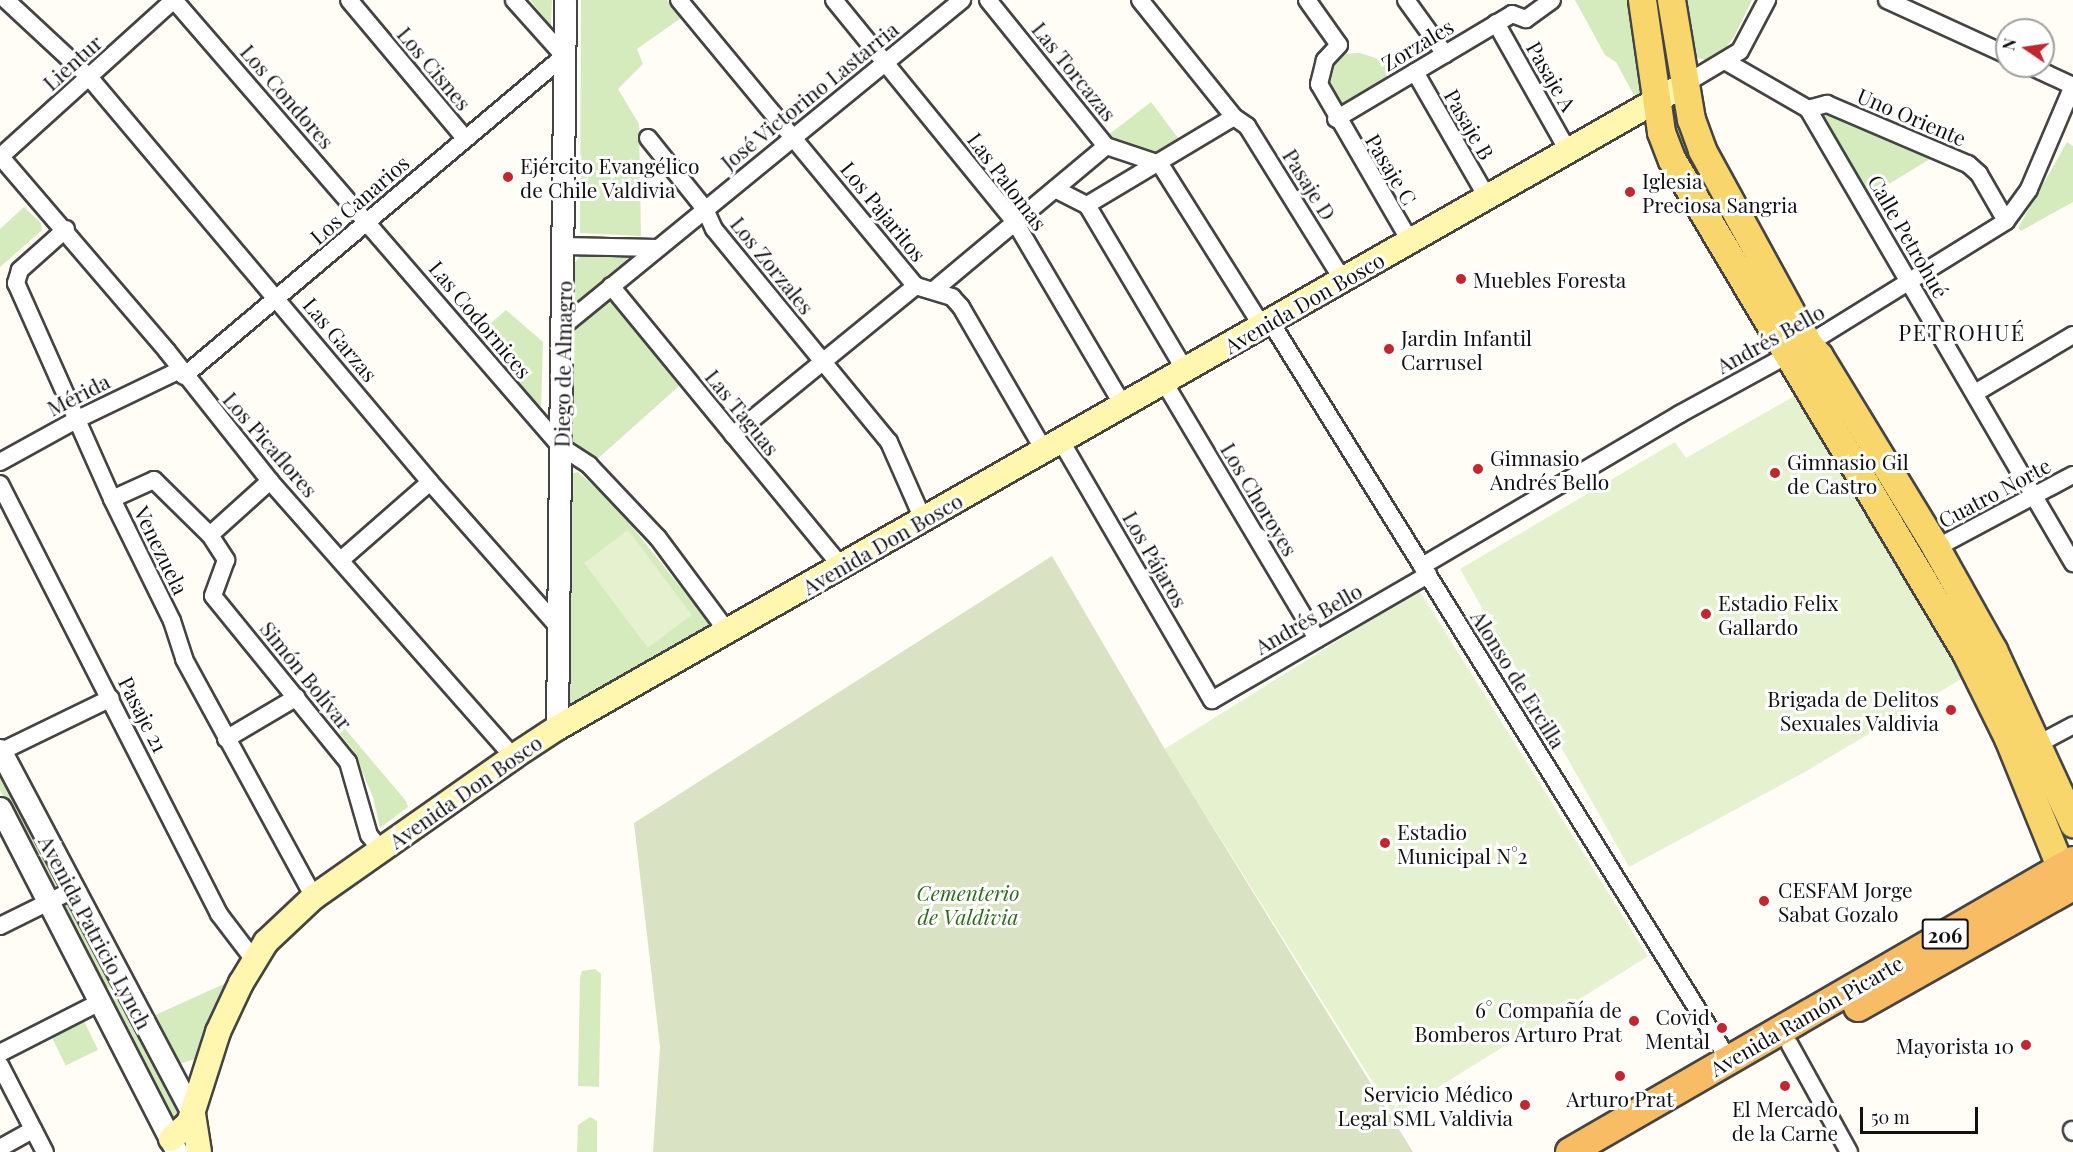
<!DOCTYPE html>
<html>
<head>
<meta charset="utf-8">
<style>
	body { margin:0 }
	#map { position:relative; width:2073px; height:1152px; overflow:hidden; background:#fffdf5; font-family:"Playfair Display",serif }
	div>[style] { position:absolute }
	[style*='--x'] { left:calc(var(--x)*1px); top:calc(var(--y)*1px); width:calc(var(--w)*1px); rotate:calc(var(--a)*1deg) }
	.green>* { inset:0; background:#d5ebbd; transform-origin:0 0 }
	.cemetery>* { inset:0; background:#d9e3c4 }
	.pitch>* { inset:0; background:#e6f2cf; transform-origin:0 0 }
	.roads { filter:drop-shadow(2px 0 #444) drop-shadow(-2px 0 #444) drop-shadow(0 2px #444) drop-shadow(0 -2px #444) }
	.minor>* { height:16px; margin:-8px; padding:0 8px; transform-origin:8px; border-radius:8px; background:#fff }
	.tertiary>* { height:21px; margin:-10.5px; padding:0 10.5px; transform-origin:10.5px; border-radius:10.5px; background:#fff }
	.secondary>* { height:24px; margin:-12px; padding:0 12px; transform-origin:12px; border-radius:12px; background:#fff6b0 }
	.primary>* { height:27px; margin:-13.5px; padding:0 13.5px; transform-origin:13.5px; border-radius:13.5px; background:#f9d66b }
	.trunk>* { height:28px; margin:-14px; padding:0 14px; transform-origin:14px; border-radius:14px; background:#f7bc64 }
	.dots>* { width:16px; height:16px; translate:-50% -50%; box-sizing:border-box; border:3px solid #fff; border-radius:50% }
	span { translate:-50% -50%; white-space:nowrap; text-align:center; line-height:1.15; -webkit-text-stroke:6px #fff; paint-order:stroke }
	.shield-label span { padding:2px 4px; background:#fff; border:2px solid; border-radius:4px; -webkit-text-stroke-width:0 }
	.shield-label { font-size:20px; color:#111; font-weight:700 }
	.street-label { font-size:21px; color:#111 }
	.poi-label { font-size:21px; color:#111 }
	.left { translate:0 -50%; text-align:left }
	.right { translate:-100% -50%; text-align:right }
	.park-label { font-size:21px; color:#2f6b1f; font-style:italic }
	.neighbourhood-label { font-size:22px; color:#111; letter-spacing:1.5px }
	.north { position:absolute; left:1995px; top:18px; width:60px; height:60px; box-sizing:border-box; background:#fff; border:2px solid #a0a0a0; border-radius:50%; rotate:283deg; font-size:16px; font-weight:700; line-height:24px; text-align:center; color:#111 }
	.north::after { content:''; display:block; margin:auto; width:21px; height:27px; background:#c4262e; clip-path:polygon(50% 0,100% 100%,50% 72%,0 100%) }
	.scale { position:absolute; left:1860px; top:1107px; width:118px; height:27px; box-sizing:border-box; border:3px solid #111; border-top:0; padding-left:8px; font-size:18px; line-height:21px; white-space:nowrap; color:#111; -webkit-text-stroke:4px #fff; paint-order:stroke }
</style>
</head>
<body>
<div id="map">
	<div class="green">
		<i style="clip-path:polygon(530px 0,552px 0,551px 26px)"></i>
		<i style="clip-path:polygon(581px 0,667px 0,681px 18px,637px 49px,643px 64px,618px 89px,639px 124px,641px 236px,580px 233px)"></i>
		<i style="clip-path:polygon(1575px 0,1632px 0,1643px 94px,1636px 99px,1616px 62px,1605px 55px)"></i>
		<i style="clip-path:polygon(1680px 0,1752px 0,1734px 37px,1722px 53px,1707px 60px,1696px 58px,1691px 52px)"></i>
		<i style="clip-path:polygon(1360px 53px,1385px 61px,1394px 69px,1395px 77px,1336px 109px,1321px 77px,1339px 54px)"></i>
		<i style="clip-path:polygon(1151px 102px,1181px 142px,1156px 156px,1111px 143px,1107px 136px)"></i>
		<i style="clip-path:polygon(1829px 111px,1935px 156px,1869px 196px,1822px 121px,1823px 114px)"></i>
		<i style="clip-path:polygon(1681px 124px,1696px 168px,1793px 334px,1681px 156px,1670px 128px)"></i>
		<i style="clip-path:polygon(2067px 142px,2073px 146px,2073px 202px,2021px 231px,2018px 228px)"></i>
		<i style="clip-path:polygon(24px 207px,41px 223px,42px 230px,0 267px,0 229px)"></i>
		<i style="clip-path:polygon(580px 256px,634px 256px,575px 306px,570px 304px,571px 268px)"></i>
		<i style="clip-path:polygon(609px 298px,679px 386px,593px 463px,565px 440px,570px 328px)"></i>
		<i style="clip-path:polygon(506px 310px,543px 342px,541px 409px,476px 336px)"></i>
		<i style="clip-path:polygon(578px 472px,613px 503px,710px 624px,708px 629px,576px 706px,567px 706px,568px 474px)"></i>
		<i style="clip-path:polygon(269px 639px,406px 801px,408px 807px,380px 828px,373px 797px,353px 750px,265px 642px)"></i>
		<i style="clip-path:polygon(0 767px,59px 882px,56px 886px,48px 882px,0 790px)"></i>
		<i style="clip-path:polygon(66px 901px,74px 908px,178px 1110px,178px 1118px,168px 1115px,62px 910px)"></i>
		<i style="clip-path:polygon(595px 969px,601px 974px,599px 1087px,578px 1086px,580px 978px,582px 971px)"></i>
		<i style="clip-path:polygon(226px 983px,198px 1058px,173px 1066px,151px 1017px)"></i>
		<i style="left:84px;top:1021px;width:32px;height:36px;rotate:64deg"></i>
		<i style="clip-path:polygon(590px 1117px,597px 1121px,597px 1152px,577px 1152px,578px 1125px)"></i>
	</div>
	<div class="cemetery">
		<i style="clip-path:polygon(1052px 556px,1163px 746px,1413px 1152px,653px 1152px,660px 1047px,634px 823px)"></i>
	</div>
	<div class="pitch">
		<i style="clip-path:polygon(1798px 394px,1963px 678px,1803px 773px,1629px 867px,1460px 569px,1675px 442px,1686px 458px)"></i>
		<i style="left:628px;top:530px;width:106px;height:55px;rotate:53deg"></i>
		<i style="left:1419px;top:590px;width:432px;height:300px;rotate:58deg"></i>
	</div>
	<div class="roads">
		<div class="minor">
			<i style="--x:6;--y:0;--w:113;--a:42.9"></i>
			<i style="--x:89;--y:77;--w:529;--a:49.9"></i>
			<i style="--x:430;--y:482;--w:195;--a:48.5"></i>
			<i style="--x:349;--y:0;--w:179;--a:50"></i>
			<i style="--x:679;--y:0;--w:371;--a:50.4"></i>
			<i style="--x:916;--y:286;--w:38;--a:17"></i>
			<i style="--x:952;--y:297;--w:13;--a:48"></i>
			<i style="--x:961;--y:307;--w:165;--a:59.9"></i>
			<i style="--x:834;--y:0;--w:286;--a:50.8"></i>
			<i style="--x:1015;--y:222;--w:212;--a:59.5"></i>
			<i style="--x:988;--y:0;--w:188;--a:51.1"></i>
			<i style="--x:1106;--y:146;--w:57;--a:18.4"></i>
			<i style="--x:1160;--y:164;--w:191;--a:57.8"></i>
			<i style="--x:1140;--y:0;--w:150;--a:51.2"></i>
			<i style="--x:1234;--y:117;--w:16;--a:35"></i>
			<i style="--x:1247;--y:126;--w:181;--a:58.1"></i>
			<i style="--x:1307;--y:0;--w:55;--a:54.6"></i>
			<i style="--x:1339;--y:45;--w:21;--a:133"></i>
			<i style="--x:1325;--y:60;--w:25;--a:104"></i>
			<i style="--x:1319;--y:84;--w:181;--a:59.9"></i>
			<i style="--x:1406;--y:0;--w:67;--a:54.2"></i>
			<i style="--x:1887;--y:0;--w:132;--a:24.6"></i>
			<i style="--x:1512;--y:14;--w:15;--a:20"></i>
			<i style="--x:1526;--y:19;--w:32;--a:-36"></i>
			<i style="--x:1496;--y:23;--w:147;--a:60.6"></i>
			<i style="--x:1725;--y:61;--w:96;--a:30"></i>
			<i style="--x:1808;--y:109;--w:526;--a:59.73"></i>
			<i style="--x:2030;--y:66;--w:47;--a:24.9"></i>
			<i style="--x:1415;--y:72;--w:144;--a:60.1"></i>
			<i style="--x:1685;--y:84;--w:64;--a:-31"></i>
			<i style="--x:1740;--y:51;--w:58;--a:-62.1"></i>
			<i style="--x:1808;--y:109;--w:20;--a:-15"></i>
			<i style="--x:1827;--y:104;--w:153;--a:23.1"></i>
			<i style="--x:1968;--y:164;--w:15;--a:42"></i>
			<i style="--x:1979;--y:174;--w:54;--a:60.1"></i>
			<i style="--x:1336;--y:119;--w:205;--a:-30.8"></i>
			<i style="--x:648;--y:138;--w:91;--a:51.2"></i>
			<i style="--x:705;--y:209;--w:22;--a:66"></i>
			<i style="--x:714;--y:229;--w:276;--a:50.6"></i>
			<i style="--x:889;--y:442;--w:84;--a:66.2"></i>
			<i style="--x:0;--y:156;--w:257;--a:49.4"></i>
			<i style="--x:167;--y:351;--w:166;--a:51.6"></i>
			<i style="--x:270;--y:481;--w:368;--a:48.6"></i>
			<i style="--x:0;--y:157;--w:234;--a:-42.1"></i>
			<i style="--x:174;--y:0;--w:590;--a:49.12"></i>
			<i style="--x:560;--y:446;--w:35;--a:33"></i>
			<i style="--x:589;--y:465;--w:100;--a:46.6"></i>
			<i style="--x:658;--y:538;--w:116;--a:53.4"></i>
			<i style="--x:1055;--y:189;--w:36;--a:27"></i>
			<i style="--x:1087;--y:205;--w:192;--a:59.3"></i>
			<i style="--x:1087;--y:205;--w:171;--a:-30.9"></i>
			<i style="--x:66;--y:229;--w:62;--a:138.3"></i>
			<i style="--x:20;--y:270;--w:14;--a:107"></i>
			<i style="--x:16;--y:283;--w:236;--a:66"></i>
			<i style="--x:112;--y:499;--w:136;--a:63.8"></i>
			<i style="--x:172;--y:621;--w:40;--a:72"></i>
			<i style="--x:184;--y:659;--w:271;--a:61.4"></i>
			<i style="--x:564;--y:246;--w:93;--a:1.2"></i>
			<i style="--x:611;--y:286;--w:362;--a:50.6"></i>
			<i style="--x:934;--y:290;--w:224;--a:-39.9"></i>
			<i style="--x:1270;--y:321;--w:870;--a:58.16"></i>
			<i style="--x:562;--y:327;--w:517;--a:-39.27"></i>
			<i style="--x:184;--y:376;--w:497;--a:-40.1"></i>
			<i style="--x:564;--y:56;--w:75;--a:-131.8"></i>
			<i style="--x:1164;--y:382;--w:299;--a:59.2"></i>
			<i style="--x:1975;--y:393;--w:114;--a:-30.6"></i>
			<i style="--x:733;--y:435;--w:236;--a:-39.2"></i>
			<i style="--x:1061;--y:441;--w:300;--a:59.8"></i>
			<i style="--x:1212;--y:700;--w:250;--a:-30.1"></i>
			<i style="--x:0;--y:462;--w:89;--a:-28.9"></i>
			<i style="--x:78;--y:419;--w:113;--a:-25.7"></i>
			<i style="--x:0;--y:484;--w:483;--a:63"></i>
			<i style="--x:219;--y:914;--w:58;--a:52.7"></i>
			<i style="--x:112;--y:499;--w:46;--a:-24.3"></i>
			<i style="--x:154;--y:480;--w:78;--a:44.5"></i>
			<i style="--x:210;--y:535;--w:30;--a:57"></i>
			<i style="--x:226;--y:560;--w:38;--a:110"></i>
			<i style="--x:213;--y:596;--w:214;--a:50.9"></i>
			<i style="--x:348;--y:762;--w:76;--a:74"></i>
			<i style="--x:369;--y:835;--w:19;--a:51"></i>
			<i style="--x:210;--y:535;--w:81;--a:-42"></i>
			<i style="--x:1936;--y:548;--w:155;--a:-28.1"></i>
			<i style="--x:342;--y:559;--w:117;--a:-41.2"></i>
			<i style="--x:1422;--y:566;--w:299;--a:-30.5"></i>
			<i style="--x:1680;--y:414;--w:146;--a:-28.7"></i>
			<i style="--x:1808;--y:344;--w:233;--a:-31.8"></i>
			<i style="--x:2006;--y:221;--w:39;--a:-54"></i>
			<i style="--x:2029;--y:189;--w:112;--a:-66.9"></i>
			<i style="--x:226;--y:739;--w:82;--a:-30.6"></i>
			<i style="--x:2038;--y:744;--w:40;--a:-28"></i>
			<i style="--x:0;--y:752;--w:123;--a:-25.9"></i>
			<i style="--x:0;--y:926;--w:81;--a:-26.3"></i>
			<i style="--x:1790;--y:1045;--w:122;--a:61.1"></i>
			<i style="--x:0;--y:1053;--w:112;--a:-27"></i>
			<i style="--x:0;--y:1065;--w:98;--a:62.7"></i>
			<i style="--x:2072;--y:1130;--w:2;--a:63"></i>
			<i style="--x:0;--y:1148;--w:38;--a:-29"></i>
		</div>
		<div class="tertiary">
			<i style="--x:557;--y:728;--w:728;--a:-89.37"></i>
			<i style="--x:0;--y:750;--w:412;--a:62.1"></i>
			<i style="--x:0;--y:808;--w:387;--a:62.8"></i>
		</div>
		<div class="secondary">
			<i style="--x:193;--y:1114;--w:38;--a:81"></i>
			<i style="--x:171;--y:1139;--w:24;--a:-42"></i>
			<i style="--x:189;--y:1123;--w:96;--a:-72.3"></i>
			<i style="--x:218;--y:1032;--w:54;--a:-64.9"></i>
			<i style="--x:241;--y:983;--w:48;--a:-58.6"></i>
			<i style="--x:266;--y:942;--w:66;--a:-43.2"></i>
			<i style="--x:314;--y:897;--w:243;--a:-35.1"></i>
			<i style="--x:513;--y:757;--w:53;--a:-33.4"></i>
			<i style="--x:557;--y:728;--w:1299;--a:-29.72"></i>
		</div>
		<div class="primary">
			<i style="--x:1642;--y:0;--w:133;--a:81.8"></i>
			<i style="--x:1661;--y:132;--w:30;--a:69"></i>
			<i style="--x:1672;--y:160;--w:574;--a:59.19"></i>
			<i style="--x:1966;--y:653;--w:95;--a:63.7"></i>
			<i style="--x:2008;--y:738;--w:162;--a:67.9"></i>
			<i style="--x:1671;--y:0;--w:121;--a:80.5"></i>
			<i style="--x:1691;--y:119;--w:33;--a:70"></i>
			<i style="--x:1702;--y:150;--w:221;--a:61.3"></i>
			<i style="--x:1808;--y:344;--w:16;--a:47"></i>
			<i style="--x:1819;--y:356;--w:225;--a:58.6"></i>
			<i style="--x:1936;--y:548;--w:117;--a:60.8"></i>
			<i style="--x:1993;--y:650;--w:191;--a:65.2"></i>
		</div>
		<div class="trunk">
			<i style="--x:1858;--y:1007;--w:247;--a:-29.4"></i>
			<i style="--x:1570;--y:1152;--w:581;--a:-30.05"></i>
		</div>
	</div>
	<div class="dots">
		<i style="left:508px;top:177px;background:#c4262e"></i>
		<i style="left:1630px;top:192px;background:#c4262e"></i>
		<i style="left:1461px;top:279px;background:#c4262e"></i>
		<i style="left:1389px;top:349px;background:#c4262e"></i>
		<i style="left:1478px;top:469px;background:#c4262e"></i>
		<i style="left:1775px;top:473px;background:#c4262e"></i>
		<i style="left:1706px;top:614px;background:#c4262e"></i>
		<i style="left:1951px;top:710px;background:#c4262e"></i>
		<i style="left:1385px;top:843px;background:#c4262e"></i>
		<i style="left:1764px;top:901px;background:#c4262e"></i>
		<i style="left:1634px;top:1021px;background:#c4262e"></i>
		<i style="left:1722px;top:1028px;background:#c4262e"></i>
		<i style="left:2026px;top:1045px;background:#c4262e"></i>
		<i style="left:1620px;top:1076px;background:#c4262e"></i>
		<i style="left:1785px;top:1086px;background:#c4262e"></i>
		<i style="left:1525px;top:1105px;background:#c4262e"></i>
	</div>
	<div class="shield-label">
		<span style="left:1945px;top:934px">206</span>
	</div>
	<div class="street-label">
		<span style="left:1417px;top:44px;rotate:-31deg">Zorzales</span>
		<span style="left:72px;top:62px;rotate:-42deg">Lientur</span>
		<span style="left:435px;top:68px;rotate:50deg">Los Cisnes</span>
		<span style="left:1075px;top:71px;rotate:51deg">Las Torcazas</span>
		<span style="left:1552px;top:76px;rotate:60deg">Pasaje A</span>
		<span style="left:809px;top:95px;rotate:-39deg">José Victorino Lastarria</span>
		<span style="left:288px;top:96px;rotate:49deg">Los Condores</span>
		<span style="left:1912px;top:116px;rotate:23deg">Uno Oriente</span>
		<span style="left:1470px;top:124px;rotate:60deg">Pasaje B</span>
		<span style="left:1392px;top:169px;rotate:59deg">Pasaje C</span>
		<span style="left:1008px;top:181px;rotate:53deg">Las Palomas</span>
		<span style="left:1310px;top:184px;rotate:58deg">Pasaje D</span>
		<span style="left:359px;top:199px;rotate:-41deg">Los Canarios</span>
		<span style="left:884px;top:211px;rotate:51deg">Los Pajaritos</span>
		<span style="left:1909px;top:236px;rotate:60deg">Calle Petrohué</span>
		<span style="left:773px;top:265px;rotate:51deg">Los Zorzales</span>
		<span style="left:1304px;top:302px;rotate:-30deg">Avenida Don Bosco</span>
		<span style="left:481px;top:319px;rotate:50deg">Las Codornices</span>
		<span style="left:1770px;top:338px;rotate:-29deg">Andrés Bello</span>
		<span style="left:341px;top:339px;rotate:50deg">Las Garzas</span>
		<span style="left:562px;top:364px;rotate:-89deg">Diego de Almagro</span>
		<span style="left:78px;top:394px;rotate:-27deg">Mérida</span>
		<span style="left:743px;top:412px;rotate:51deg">Las Taguas</span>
		<span style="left:271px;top:444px;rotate:49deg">Los Picaflores</span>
		<span style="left:1994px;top:492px;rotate:-28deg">Cuatro Norte</span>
		<span style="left:1260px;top:499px;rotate:59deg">Los Choroyes</span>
		<span style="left:882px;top:543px;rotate:-30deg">Avenida Don Bosco</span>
		<span style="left:162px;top:550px;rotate:64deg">Venezuela</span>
		<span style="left:1156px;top:559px;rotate:60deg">Los Pájaros</span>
		<span style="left:1308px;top:618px;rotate:-30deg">Andrés Bello</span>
		<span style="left:307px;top:675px;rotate:51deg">Simón Bolívar</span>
		<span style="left:1519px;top:679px;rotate:58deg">Alonso de Ercilla</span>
		<span style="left:144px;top:714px;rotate:63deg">Pasaje 21</span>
		<span style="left:465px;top:791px;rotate:-35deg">Avenida Don Bosco</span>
		<span style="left:96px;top:932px;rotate:62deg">Avenida Patricio Lynch</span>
		<span style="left:1806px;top:1015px;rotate:-30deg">Avenida Ramón Picarte</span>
	</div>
	<div class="poi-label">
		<span class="left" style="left:520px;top:177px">Ejército Evangélico<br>de Chile Valdivia</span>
		<span class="left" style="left:1642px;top:192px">Iglesia<br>Preciosa Sangria</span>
		<span class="left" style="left:1473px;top:279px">Muebles Foresta</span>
		<span class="left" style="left:1401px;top:349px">Jardin Infantil<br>Carrusel</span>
		<span class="left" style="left:1490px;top:469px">Gimnasio<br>Andrés Bello</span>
		<span class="left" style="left:1787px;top:473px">Gimnasio Gil<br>de Castro</span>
		<span class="left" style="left:1718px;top:614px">Estadio Felix<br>Gallardo</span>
		<span class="right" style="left:1939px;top:710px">Brigada de Delitos<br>Sexuales Valdivia</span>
		<span class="left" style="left:1397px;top:843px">Estadio<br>Municipal N°2</span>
		<span class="left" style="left:1778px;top:901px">CESFAM Jorge<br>Sabat Gozalo</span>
		<span class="right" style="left:1622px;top:1021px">6° Compañía de<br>Bomberos Arturo Prat</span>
		<span class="right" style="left:1710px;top:1028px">Covid<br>Mental</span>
		<span class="right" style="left:2014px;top:1045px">Mayorista 10</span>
		<span class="right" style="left:1513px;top:1105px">Servicio Médico<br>Legal SML Valdivia</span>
		<span style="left:1620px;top:1098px">Arturo Prat</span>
		<span style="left:1785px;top:1120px">El Mercado<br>de la Carne</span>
	</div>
	<div class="park-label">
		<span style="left:968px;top:904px">Cementerio<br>de Valdivia</span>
	</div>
	<div class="neighbourhood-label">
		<span style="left:1962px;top:333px">PETROHUÉ</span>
	</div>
	<div class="north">N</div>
	<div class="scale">50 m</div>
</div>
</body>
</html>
